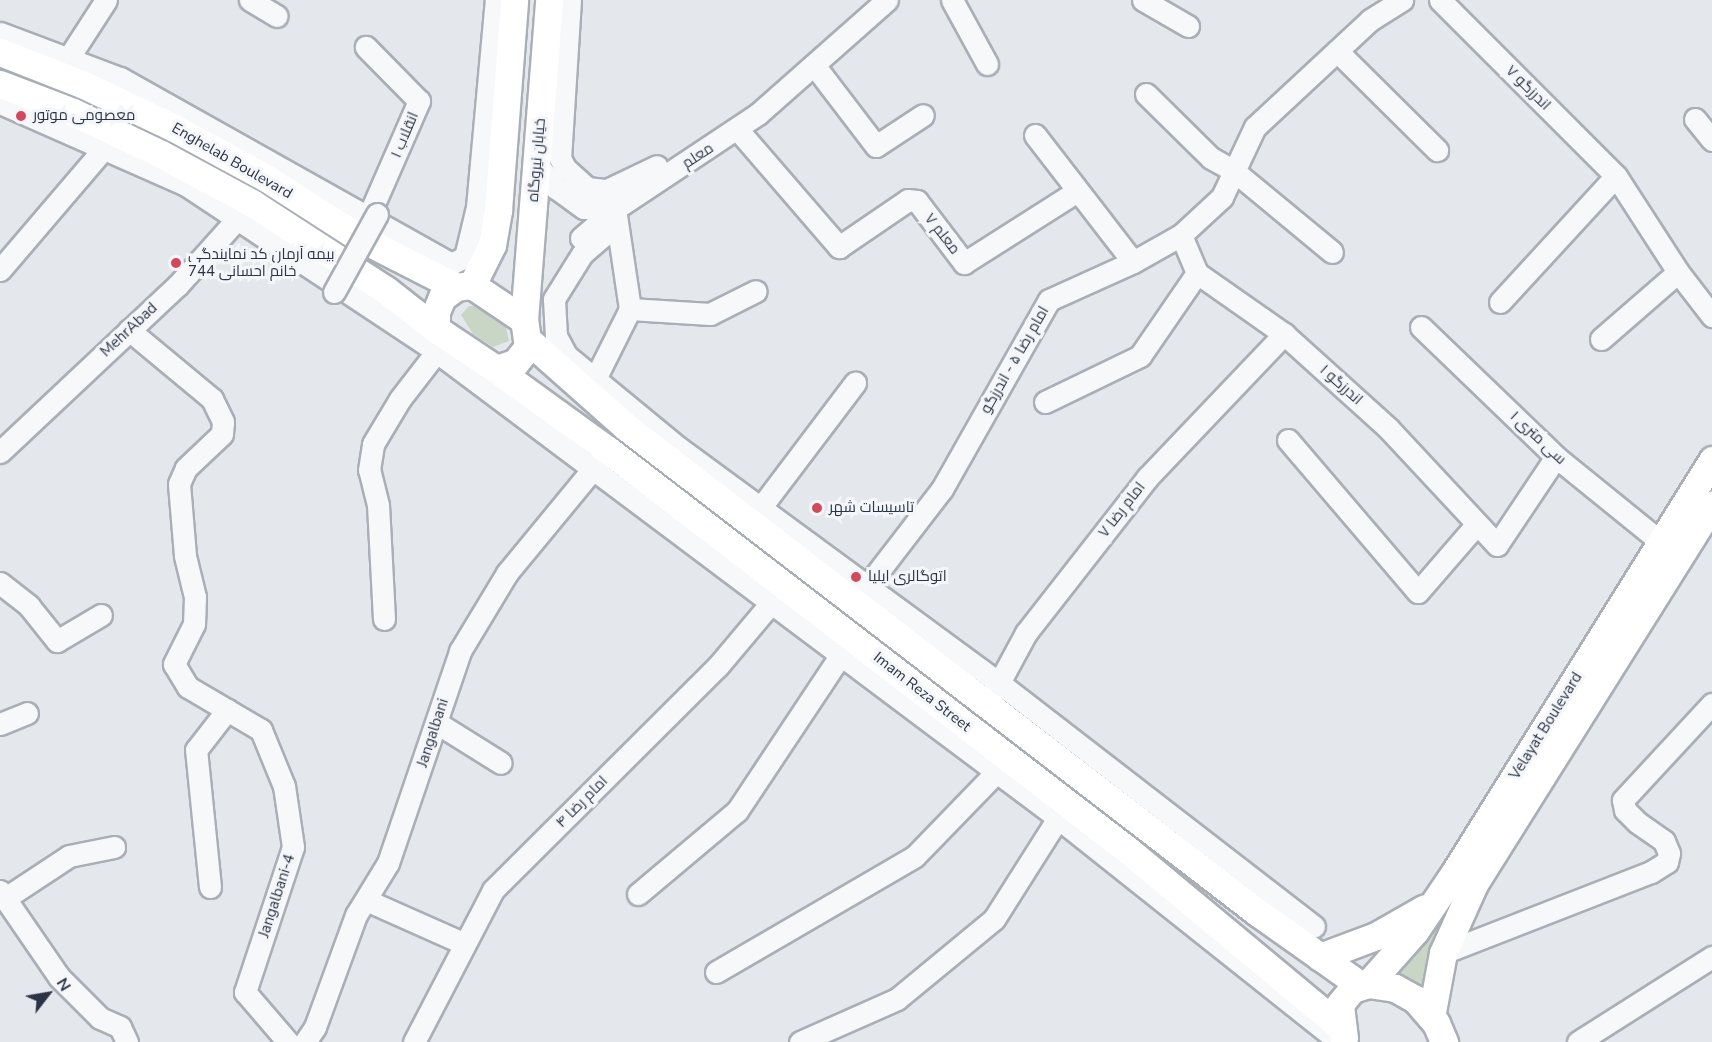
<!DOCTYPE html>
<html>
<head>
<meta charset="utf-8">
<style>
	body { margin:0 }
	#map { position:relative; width:1712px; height:1042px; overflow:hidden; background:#e4e7ec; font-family:"Nunito Sans",Cairo,sans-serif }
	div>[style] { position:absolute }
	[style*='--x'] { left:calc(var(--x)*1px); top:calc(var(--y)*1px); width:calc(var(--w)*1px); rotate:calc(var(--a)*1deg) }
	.green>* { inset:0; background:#c9d6c5 }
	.roads { filter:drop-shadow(2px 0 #a9aeb7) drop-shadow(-2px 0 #a9aeb7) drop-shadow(0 2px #a9aeb7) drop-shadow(0 -2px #a9aeb7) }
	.minor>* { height:21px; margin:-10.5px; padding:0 10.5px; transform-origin:10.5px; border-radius:10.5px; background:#f7f8fa }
	.major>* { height:27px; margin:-13.5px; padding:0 13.5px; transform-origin:13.5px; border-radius:13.5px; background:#fff }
	.bridges { filter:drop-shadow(2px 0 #a9aeb7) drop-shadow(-2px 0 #a9aeb7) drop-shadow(0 2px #a9aeb7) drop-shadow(0 -2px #a9aeb7) }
	.minor-bridge>* { height:21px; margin:-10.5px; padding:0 10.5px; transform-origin:10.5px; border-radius:10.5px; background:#f7f8fa }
	.dots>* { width:16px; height:16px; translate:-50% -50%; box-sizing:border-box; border:3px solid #f4f6f9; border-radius:50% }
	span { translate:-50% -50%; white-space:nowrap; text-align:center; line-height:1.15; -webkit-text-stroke:6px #f4f6f9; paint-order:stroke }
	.street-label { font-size:15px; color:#2b3445 }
	.poi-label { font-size:15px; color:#2b3445 }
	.left { translate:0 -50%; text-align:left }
	.north { position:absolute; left:18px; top:964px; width:60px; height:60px; -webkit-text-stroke:4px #f4f6f9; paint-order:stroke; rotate:59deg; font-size:16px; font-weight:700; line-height:24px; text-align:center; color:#2b3445 }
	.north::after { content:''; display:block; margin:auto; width:21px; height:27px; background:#2b3445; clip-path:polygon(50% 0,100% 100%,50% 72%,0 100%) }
</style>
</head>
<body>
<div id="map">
	<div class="green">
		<i style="clip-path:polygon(469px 306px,484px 306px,504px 319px,509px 341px,493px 347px,473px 334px,461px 315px)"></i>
		<i style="clip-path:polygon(1455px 898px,1421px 989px,1394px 968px)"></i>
	</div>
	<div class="roads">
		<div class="minor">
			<i style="--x:250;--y:0;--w:31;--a:31"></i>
			<i style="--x:570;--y:0;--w:158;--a:93.6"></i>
			<i style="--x:560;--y:158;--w:11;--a:63"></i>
			<i style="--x:565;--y:168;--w:30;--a:42"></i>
			<i style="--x:587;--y:188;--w:20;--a:6"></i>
			<i style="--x:607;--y:190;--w:55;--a:-25.6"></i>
			<i style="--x:952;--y:0;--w:73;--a:61.3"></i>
			<i style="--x:1143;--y:0;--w:52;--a:30"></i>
			<i style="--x:1440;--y:0;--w:249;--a:45"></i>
			<i style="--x:1616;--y:176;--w:114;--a:57.1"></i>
			<i style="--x:1678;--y:272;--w:56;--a:52.3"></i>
			<i style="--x:0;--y:33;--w:128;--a:20.6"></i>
			<i style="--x:120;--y:78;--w:380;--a:29.3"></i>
			<i style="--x:451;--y:264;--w:16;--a:-27"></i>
			<i style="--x:465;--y:257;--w:51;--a:-76.5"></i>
			<i style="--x:477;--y:207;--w:208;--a:-84.8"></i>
			<i style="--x:1337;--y:51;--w:141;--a:44.7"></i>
			<i style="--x:814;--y:65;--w:102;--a:52.6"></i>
			<i style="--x:876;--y:146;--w:56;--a:-33.4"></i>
			<i style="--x:62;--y:68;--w:81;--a:-57.1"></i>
			<i style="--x:1146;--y:94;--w:91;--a:44.6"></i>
			<i style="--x:1211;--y:158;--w:26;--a:29"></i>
			<i style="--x:1234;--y:171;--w:127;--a:39.6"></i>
			<i style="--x:0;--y:103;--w:203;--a:23.8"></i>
			<i style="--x:186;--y:185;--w:301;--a:33.6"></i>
			<i style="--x:437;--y:352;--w:776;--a:36.88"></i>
			<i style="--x:1058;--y:818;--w:347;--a:38.5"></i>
			<i style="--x:1695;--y:119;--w:27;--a:51"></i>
			<i style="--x:738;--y:130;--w:155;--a:49.2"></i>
			<i style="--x:839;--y:247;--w:83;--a:-34.3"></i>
			<i style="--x:908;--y:200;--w:9;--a:6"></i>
			<i style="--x:917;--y:201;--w:78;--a:52.8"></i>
			<i style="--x:964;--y:263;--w:133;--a:-32.4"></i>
			<i style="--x:1035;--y:135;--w:160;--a:52.3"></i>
			<i style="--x:537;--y:164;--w:31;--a:52"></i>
			<i style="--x:556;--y:188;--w:34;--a:36"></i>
			<i style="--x:584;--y:208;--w:31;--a:2"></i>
			<i style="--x:363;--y:229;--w:140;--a:-66.4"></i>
			<i style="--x:419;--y:101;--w:76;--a:-134.5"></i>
			<i style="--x:605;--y:234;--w:30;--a:139"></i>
			<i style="--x:582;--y:254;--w:53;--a:121.9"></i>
			<i style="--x:554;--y:299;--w:37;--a:87"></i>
			<i style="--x:556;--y:336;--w:21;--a:62"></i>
			<i style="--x:566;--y:355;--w:146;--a:39.5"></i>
			<i style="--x:679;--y:448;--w:402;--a:36.3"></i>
			<i style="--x:1003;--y:686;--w:393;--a:37.7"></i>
			<i style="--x:1181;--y:235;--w:41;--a:67.2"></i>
			<i style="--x:1197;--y:273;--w:106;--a:35"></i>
			<i style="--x:1284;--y:334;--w:140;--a:42.1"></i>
			<i style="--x:1388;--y:428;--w:160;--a:47"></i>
			<i style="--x:1497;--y:545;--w:106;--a:-56.2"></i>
			<i style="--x:581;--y:238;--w:45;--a:-40.5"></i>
			<i style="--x:615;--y:209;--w:172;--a:-33.6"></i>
			<i style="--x:758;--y:114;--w:172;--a:-41.5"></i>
			<i style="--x:0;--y:270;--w:171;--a:-49.5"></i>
			<i style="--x:1500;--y:302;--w:171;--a:-47.4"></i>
			<i style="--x:630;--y:309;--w:80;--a:3.6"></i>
			<i style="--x:710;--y:314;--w:51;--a:-26.6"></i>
			<i style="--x:1421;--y:327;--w:187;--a:43.9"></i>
			<i style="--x:1556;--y:457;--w:135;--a:39"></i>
			<i style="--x:129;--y:330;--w:108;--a:39.7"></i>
			<i style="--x:212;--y:399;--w:25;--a:64"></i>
			<i style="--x:223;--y:422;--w:12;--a:95"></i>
			<i style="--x:222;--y:434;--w:50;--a:136.6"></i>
			<i style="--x:186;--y:468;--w:17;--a:114"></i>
			<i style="--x:179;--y:484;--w:72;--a:85.2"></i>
			<i style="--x:185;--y:556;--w:42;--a:76.3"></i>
			<i style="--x:195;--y:597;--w:27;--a:92"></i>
			<i style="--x:194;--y:624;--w:45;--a:116.6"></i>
			<i style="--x:174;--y:664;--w:27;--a:59"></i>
			<i style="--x:188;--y:687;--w:85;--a:30.5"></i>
			<i style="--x:261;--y:730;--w:61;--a:67.7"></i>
			<i style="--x:284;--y:786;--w:62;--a:81.6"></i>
			<i style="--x:293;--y:847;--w:153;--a:108.3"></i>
			<i style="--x:245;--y:992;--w:66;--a:49.3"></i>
			<i style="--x:1601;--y:339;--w:102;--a:-41"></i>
			<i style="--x:590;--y:389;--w:89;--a:-63.4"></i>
			<i style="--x:630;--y:309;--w:101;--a:-98.5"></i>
			<i style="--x:1045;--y:402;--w:106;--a:-25.8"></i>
			<i style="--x:1140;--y:356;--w:101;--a:-55.5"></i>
			<i style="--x:1288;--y:440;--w:200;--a:49.5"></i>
			<i style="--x:1418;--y:592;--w:90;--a:-49.1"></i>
			<i style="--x:0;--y:452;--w:243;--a:-43.2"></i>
			<i style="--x:177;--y:286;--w:105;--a:-48.1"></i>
			<i style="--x:752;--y:519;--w:171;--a:-52.9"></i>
			<i style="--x:0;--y:583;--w:37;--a:38"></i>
			<i style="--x:29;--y:606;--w:45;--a:51.3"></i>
			<i style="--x:57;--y:641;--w:51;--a:-30.6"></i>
			<i style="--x:858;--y:598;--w:138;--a:-52.4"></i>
			<i style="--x:942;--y:489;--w:217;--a:-60.5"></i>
			<i style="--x:1049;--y:300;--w:92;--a:-24.3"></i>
			<i style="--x:1133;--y:262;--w:55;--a:-29.4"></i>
			<i style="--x:1181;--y:235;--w:56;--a:-42.8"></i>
			<i style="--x:1222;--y:197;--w:77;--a:-64.8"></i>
			<i style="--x:1255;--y:127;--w:157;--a:-42.9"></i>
			<i style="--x:1370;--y:20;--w:38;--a:-32"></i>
			<i style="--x:384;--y:619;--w:114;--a:-93"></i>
			<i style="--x:378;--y:505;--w:36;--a:-104"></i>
			<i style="--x:369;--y:470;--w:26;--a:-81"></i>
			<i style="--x:373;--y:444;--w:52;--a:-59"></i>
			<i style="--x:400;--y:399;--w:72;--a:-52.3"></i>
			<i style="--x:993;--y:694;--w:69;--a:-61.6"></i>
			<i style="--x:1026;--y:633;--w:197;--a:-52"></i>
			<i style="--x:1147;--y:478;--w:199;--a:-46.4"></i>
			<i style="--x:437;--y:723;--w:75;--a:32"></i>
			<i style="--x:0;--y:724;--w:29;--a:-22"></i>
			<i style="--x:210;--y:887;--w:138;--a:-95.8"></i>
			<i style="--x:196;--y:750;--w:51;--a:-52.2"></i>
			<i style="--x:0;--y:891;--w:104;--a:55.5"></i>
			<i style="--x:59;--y:977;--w:58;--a:45"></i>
			<i style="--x:100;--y:1018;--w:22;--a:24"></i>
			<i style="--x:120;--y:1027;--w:17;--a:65"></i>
			<i style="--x:638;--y:894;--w:129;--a:-40"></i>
			<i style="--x:737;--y:811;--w:201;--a:-56.4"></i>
			<i style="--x:7;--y:897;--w:74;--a:-33.5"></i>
			<i style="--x:69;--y:856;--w:46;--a:-11.3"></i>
			<i style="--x:366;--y:900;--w:108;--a:24"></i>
			<i style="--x:1443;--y:953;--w:223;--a:-21.3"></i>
			<i style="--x:1651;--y:872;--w:19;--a:-32"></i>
			<i style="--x:1667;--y:862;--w:9;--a:-77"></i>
			<i style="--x:1669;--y:853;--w:13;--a:-113"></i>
			<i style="--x:1664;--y:841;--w:33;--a:-145"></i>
			<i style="--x:1637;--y:822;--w:17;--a:-135"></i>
			<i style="--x:1625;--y:810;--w:10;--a:-101"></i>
			<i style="--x:1623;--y:800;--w:131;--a:-47.2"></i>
			<i style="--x:716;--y:972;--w:230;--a:-30.2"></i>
			<i style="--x:915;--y:856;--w:129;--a:-45.9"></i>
			<i style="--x:305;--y:1042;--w:18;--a:-56"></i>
			<i style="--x:315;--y:1027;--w:119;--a:-69.9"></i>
			<i style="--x:356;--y:915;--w:61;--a:-58.4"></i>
			<i style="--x:388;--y:863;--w:224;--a:-71.2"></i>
			<i style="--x:460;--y:651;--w:91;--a:-58.9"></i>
			<i style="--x:507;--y:573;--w:146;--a:-50.5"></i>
			<i style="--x:414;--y:1042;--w:171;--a:-62.5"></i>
			<i style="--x:493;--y:890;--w:317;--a:-44.9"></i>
			<i style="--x:718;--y:666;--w:98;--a:-50"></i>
			<i style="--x:800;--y:1042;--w:106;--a:-23.9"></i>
			<i style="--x:897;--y:999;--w:126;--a:-39.5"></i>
			<i style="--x:994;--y:919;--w:133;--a:-57.6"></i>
			<i style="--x:1578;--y:1042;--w:159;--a:-32.4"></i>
		</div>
		<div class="major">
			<i style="--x:0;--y:52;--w:90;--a:21.4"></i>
			<i style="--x:84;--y:85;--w:100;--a:25.5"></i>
			<i style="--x:174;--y:128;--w:105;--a:28.5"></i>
			<i style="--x:266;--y:178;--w:109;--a:32.7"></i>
			<i style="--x:358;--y:237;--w:110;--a:27"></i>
			<i style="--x:0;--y:84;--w:78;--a:21"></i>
			<i style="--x:73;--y:112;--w:98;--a:25.5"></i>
			<i style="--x:161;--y:154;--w:103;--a:28.3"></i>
			<i style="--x:252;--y:203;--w:160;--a:33"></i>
			<i style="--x:386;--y:290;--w:63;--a:38"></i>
			<i style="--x:436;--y:329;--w:72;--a:33.7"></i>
			<i style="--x:496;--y:369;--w:20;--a:-18"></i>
			<i style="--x:515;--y:363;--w:21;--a:-51"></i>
			<i style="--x:528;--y:347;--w:27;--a:-98"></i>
			<i style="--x:524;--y:320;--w:63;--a:-146.1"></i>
			<i style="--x:472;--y:285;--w:16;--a:173"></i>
			<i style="--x:456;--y:287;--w:17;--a:144"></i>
			<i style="--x:442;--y:297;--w:16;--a:112"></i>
			<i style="--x:436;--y:312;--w:17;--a:90"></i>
			<i style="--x:472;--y:285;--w:45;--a:-63.4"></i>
			<i style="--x:492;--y:245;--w:36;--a:-80"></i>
			<i style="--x:498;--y:210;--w:211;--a:-85.6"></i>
			<i style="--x:524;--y:320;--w:321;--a:-85.5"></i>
			<i style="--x:528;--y:340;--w:131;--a:41.6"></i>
			<i style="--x:626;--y:427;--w:796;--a:37.55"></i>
			<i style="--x:1257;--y:912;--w:126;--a:35.3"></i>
			<i style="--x:496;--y:369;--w:138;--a:35.9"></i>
			<i style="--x:608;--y:450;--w:657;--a:37.58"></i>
			<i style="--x:1129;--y:851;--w:274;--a:39.7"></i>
			<i style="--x:1320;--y:957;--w:60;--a:-20.6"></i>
			<i style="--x:1376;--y:936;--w:56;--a:-29.7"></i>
			<i style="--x:1368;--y:984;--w:71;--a:-48.4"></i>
			<i style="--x:1415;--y:931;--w:71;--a:-55.9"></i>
			<i style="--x:1455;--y:872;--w:486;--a:-58"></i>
			<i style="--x:1431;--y:1017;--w:65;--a:-79.4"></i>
			<i style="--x:1443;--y:953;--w:76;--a:-65.8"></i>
			<i style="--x:1474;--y:884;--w:448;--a:-57.9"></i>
			<i style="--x:1344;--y:1038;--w:34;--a:-97"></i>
			<i style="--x:1340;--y:1004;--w:19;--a:-51"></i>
			<i style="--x:1352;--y:989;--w:17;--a:-17"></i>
			<i style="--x:1368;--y:984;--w:27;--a:8"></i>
			<i style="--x:1395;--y:988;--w:23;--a:29"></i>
			<i style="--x:1415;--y:999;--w:32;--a:49"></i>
			<i style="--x:1436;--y:1023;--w:21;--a:67"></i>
		</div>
	</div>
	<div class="bridges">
		<div class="minor-bridge">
			<i style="--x:334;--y:292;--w:89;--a:-61.1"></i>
		</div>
	</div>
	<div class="dots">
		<i style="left:21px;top:116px;background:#d1495b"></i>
		<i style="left:176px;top:263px;background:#d1495b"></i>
		<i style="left:817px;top:508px;background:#d1495b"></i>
		<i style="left:856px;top:577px;background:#d1495b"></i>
	</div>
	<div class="street-label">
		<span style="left:1528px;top:88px;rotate:45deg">اندرزگو ۷</span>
		<span style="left:405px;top:135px;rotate:-67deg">انقلاب ۱</span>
		<span style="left:698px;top:156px;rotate:-33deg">معلم</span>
		<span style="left:537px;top:160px;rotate:-85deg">خیابان نیروگاه</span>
		<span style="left:232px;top:161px;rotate:30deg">Enghelab Boulevard</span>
		<span style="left:942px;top:234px;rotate:52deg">معلم ۷</span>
		<span style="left:129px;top:330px;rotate:-43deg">MehrAbad</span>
		<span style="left:1015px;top:360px;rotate:-60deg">امام رضا ۵ - اندرزگو</span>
		<span style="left:1341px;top:385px;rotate:42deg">اندرزگو ۱</span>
		<span style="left:1538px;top:438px;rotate:43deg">سی متری ۱</span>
		<span style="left:1122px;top:510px;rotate:-52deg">امام رضا ۷</span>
		<span style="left:922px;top:692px;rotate:38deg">Imam Reza Street</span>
		<span style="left:1546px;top:726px;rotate:-58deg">Velayat Boulevard</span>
		<span style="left:433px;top:733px;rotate:-72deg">Jangalbani</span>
		<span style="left:582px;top:802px;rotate:-45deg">امام رضا ۴</span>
		<span style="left:277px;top:896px;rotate:-72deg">Jangalbani-4</span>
	</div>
	<div class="poi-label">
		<span class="left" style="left:33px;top:116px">معصومی موتور</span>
		<span class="left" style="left:188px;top:263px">بیمه آرمان کد نمایندگی<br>744 خانم احسانی</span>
		<span class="left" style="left:829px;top:508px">تاسیسات شهر</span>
		<span class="left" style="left:868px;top:577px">اتوگالری ایلیا</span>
	</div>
	<div class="north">N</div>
</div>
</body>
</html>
